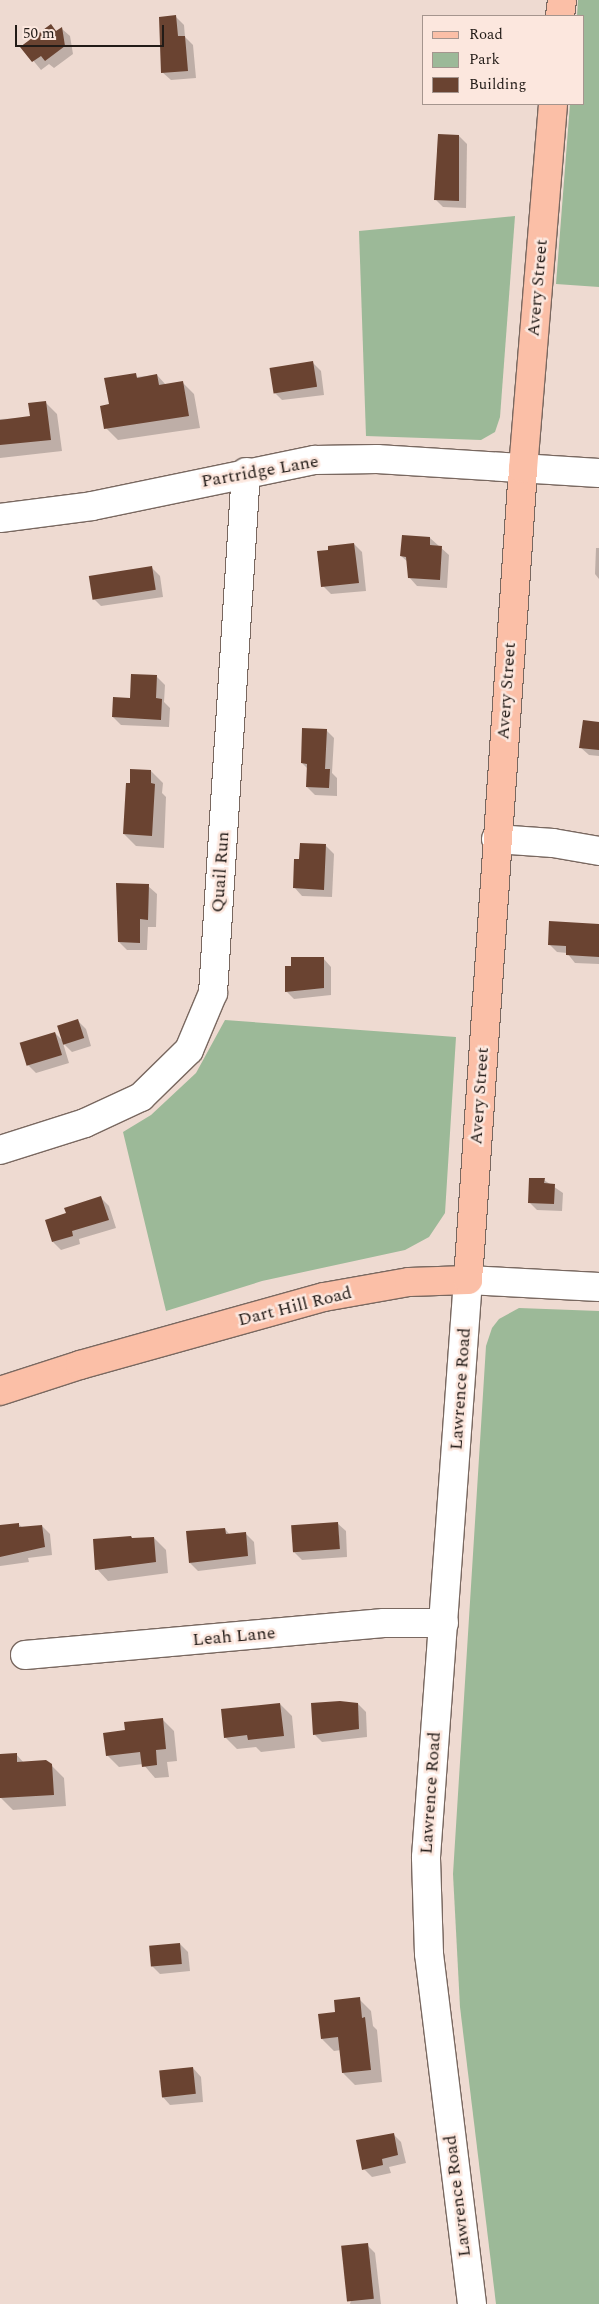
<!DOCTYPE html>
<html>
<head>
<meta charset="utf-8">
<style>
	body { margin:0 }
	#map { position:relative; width:599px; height:2304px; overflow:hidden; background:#eedad1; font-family:Spectral,serif }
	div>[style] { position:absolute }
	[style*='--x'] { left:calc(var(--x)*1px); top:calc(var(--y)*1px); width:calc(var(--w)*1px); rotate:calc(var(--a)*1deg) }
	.green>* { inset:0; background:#9cb998 }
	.shadow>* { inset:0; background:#0003 }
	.building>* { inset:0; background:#6a4331; transform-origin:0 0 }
	.roads { filter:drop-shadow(1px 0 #796860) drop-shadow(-1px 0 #796860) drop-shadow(0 1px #796860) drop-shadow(0 -1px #796860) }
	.minor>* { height:28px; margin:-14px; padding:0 14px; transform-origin:14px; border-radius:14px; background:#fff }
	.major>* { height:28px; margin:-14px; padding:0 14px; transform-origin:14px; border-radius:14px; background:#fbbfa7 }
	span { translate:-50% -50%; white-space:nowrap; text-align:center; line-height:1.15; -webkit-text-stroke:5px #fce7de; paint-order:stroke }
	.street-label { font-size:18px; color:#221b17 }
	.legend { position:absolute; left:422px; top:15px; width:162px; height:90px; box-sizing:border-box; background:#fce7de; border:1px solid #a5958e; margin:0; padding:6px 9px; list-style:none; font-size:15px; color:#221b17 }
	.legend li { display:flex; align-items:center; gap:10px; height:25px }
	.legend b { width:25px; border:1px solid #a5958e }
	.scale { position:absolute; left:15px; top:25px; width:149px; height:22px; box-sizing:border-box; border:2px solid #221b17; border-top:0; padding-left:6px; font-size:15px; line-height:18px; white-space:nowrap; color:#221b17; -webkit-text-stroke:4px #fce7de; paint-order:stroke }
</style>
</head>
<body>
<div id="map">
	<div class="green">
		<i style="clip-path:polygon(578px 0,599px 0,599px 287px,556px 284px,570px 104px,583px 104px,583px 16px,577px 16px)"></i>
		<i style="clip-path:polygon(515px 216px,500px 417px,495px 432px,481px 440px,366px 436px,359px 231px)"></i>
		<i style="clip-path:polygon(225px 1020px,456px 1037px,445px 1213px,429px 1237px,405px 1250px,262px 1281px,166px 1311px,123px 1132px,151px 1115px,196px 1073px)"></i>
		<i style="clip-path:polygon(519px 1308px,599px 1311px,599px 2304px,496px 2304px,460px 2007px,453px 1874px,486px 1346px,492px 1328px,499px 1319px)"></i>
	</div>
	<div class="shadow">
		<i style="clip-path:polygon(176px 17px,184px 25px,185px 37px,193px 45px,196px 78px,171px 80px,162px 72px)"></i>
		<i style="clip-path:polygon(51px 26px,57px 32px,62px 29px,70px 36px,73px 54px,54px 68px,49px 64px,41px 70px,22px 47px)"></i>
		<i style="clip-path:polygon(459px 136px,467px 144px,466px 208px,443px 207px,435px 199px)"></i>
		<i style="clip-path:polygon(313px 363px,321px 371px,324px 395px,282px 400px,274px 392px)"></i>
		<i style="clip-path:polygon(157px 375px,166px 385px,182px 382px,194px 394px,200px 428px,118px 440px,106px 428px,110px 405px,106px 380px)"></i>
		<i style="clip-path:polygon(45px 402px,57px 414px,62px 451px,0 458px,0 419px,31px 418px)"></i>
		<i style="clip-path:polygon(430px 538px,449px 555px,447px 588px,417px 586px,409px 577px,408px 562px,401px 556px)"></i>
		<i style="clip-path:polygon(354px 544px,362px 552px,366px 591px,331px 594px,323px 586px)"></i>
		<i style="clip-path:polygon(596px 548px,599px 548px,599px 579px,595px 574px)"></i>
		<i style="clip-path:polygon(152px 568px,160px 576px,163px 597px,101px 606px,93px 598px)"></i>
		<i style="clip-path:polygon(157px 677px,165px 685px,164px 702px,170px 708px,169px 727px,121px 725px,113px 717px)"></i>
		<i style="clip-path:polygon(599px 723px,599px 756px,589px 755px,580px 747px)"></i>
		<i style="clip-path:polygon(326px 730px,334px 738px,332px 773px,337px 778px,337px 796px,315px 795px,307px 787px,308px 769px,302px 763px)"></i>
		<i style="clip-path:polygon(151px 771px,163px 783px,162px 793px,166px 797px,164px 848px,136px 846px,124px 834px,131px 784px)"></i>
		<i style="clip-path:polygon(326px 846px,334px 854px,332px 897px,302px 896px,294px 887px,301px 860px)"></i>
		<i style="clip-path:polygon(148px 886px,157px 894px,156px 927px,148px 927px,147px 950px,127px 950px,119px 942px)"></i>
		<i style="clip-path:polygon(599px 925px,599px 964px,575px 963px,567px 953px,557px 952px,549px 944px)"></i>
		<i style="clip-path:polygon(323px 958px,331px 967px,331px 995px,294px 999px,286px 991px)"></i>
		<i style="clip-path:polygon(77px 1020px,86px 1029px,91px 1046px,72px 1052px,63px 1043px,69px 1063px,36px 1073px,28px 1065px,55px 1033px,64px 1042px)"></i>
		<i style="clip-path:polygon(544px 1180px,563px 1193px,562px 1211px,537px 1210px,529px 1202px)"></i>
		<i style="clip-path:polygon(101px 1198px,109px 1206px,116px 1228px,79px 1239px,80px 1244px,61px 1250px,53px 1242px,68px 1214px)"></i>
		<i style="clip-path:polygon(337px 1523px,346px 1531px,347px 1557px,302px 1560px,294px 1552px)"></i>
		<i style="clip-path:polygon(18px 1524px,23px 1528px,42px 1526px,50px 1534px,52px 1555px,28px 1558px,29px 1562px,0 1566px,0 1526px)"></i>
		<i style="clip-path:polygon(225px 1529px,230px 1535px,246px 1534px,254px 1542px,256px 1564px,198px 1571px,190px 1563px)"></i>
		<i style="clip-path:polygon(154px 1538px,166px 1550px,168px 1573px,108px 1581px,97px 1569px,133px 1539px)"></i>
		<i style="clip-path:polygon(280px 1704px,292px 1716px,295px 1748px,261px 1752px,256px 1747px,237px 1749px,225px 1737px)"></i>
		<i style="clip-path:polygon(358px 1704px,366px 1712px,367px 1737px,322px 1742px,314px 1734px)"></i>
		<i style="clip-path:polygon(162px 1719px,174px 1731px,177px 1761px,167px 1762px,169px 1777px,155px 1778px,143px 1764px,119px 1767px,107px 1755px,127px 1731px)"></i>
		<i style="clip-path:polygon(16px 1754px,24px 1763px,51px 1765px,64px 1778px,66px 1806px,13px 1810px,1px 1798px,0 1756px)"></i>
		<i style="clip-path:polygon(180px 1944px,188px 1952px,190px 1971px,160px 1974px,152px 1966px)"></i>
		<i style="clip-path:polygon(359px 1999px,371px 2011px,373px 2026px,377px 2030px,382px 2082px,355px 2085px,343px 2073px,341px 2050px,334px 2051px,322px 2039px)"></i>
		<i style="clip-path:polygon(193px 2068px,201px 2077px,203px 2102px,170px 2105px,162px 2096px)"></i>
		<i style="clip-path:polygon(393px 2134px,401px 2142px,406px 2163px,389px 2167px,391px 2173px,372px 2177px,364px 2169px)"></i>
		<i style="clip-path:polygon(367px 2245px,375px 2253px,381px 2304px,350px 2304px)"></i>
	</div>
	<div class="building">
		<i style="clip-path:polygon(176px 15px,178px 36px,185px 36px,188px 71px,161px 73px,159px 17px)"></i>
		<i style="clip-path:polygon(51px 24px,56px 31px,62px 27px,65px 46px,45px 61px,41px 56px,32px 62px,20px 47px)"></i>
		<i style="clip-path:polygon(438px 134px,459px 135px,459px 201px,434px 200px)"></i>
		<i style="left:313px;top:361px;width:26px;height:44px;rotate:81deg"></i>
		<i style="clip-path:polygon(136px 373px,137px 378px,157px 374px,159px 385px,183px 381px,189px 416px,104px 429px,100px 406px,109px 404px,104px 378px)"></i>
		<i style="clip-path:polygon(46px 401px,51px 440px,0 445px,0 420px,30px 416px,28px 403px)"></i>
		<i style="clip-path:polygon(402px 535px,430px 537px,430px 545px,442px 546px,440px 580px,408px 578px,406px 557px,400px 556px)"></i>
		<i style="clip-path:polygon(354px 543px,359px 583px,321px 587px,317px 551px,328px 550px,328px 546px)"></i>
		<i style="left:152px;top:566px;width:24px;height:64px;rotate:81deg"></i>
		<i style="clip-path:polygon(131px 674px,157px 675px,156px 698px,162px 699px,161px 720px,112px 717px,113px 697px,130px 698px)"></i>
		<i style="clip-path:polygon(583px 720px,599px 722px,599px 750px,579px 748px)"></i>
		<i style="clip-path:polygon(302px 728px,327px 729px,325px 769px,330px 769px,329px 788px,306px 787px,307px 764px,301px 763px)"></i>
		<i style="clip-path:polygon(130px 769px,151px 770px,151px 783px,155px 784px,152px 836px,123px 834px,126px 783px,130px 783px)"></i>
		<i style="clip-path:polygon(300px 843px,326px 844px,324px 890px,293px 888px,294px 859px,299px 859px)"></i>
		<i style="clip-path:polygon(116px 883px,149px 884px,148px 920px,140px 919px,140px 943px,118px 942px)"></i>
		<i style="clip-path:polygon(549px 921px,599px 924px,599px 957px,566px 955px,566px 946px,548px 945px)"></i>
		<i style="clip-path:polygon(291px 957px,324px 957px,324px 988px,285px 992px,285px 966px,291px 966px)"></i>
		<i style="left:78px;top:1019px;width:20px;height:22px;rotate:72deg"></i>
		<i style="left:55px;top:1032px;width:24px;height:37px;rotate:73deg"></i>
		<i style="clip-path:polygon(529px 1178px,545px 1178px,544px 1183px,555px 1184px,554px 1204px,528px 1203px)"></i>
		<i style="clip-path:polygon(101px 1196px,109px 1220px,72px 1231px,73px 1236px,52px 1242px,45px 1220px,66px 1213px,64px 1208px)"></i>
		<i style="left:338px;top:1522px;width:27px;height:47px;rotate:86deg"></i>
		<i style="clip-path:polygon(19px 1523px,19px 1527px,42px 1525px,45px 1547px,0 1557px,0 1525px)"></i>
		<i style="clip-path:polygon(225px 1528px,226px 1534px,246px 1532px,248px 1556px,189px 1563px,186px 1531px)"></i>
		<i style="clip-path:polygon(131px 1536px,132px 1538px,154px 1537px,156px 1562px,95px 1570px,93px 1539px)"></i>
		<i style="clip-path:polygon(340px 1701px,358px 1703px,359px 1729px,313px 1735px,311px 1703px)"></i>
		<i style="clip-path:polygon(280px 1703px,284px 1736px,248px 1740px,247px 1735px,224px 1738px,221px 1709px)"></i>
		<i style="clip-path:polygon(163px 1718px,166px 1749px,156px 1750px,157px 1765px,142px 1767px,140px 1752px,106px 1756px,103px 1733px,125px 1730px,124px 1722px)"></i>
		<i style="clip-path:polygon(17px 1753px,17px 1762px,46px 1760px,52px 1764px,54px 1795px,0 1798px,0 1754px)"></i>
		<i style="left:180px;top:1943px;width:21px;height:31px;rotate:85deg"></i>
		<i style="clip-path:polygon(360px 1997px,362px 2018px,365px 2017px,371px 2070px,342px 2073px,338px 2037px,321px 2039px,318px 2014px,335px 2012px,334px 2000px)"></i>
		<i style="left:193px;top:2067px;width:27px;height:34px;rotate:84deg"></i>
		<i style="clip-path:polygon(394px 2133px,398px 2155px,382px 2159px,383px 2165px,362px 2170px,356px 2140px)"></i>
		<i style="left:368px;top:2243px;width:56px;height:27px;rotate:84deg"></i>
	</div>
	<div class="roads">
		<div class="minor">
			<i style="--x:0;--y:518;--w:93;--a:-7.4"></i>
			<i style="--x:92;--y:506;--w:228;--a:-11.7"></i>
			<i style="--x:315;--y:460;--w:62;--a:-0.9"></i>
			<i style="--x:377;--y:459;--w:222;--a:3.6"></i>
			<i style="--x:496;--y:839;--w:57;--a:4"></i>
			<i style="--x:553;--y:843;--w:47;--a:9.9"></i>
			<i style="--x:0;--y:1150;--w:89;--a:-17.6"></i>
			<i style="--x:85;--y:1123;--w:62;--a:-24.9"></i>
			<i style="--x:141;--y:1097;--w:67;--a:-44.4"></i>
			<i style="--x:189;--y:1050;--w:62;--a:-67.2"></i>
			<i style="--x:213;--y:993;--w:522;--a:-86.38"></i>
			<i style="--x:25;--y:1655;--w:360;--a:-5.1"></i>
			<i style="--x:384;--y:1623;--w:60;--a:0"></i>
			<i style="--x:472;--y:2304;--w:353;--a:-97"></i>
			<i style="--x:429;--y:1954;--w:97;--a:-91.8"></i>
			<i style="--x:426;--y:1857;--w:579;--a:-85.84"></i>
			<i style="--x:468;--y:1280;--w:131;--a:3.1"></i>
		</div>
		<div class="major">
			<i style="--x:560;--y:16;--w:16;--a:-83"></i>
			<i style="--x:0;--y:1391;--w:84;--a:-18"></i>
			<i style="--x:80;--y:1365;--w:253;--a:-15.6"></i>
			<i style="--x:324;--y:1297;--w:86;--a:-10"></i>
			<i style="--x:409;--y:1282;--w:59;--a:-1.9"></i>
			<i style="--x:468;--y:1280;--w:813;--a:-86.12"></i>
			<i style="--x:523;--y:469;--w:366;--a:-85.3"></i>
		</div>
	</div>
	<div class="street-label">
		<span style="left:538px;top:288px;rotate:-85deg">Avery Street</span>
		<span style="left:260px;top:472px;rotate:-10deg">Partridge Lane</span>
		<span style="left:507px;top:691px;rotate:-86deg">Avery Street</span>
		<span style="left:221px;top:872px;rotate:-86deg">Quail Run</span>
		<span style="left:480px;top:1096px;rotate:-86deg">Avery Street</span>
		<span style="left:295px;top:1307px;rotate:-14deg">Dart Hill Road</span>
		<span style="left:461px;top:1389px;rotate:-86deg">Lawrence Road</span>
		<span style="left:234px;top:1637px;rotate:-5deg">Leah Lane</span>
		<span style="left:431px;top:1793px;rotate:-86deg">Lawrence Road</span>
		<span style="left:458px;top:2196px;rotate:-97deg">Lawrence Road</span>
	</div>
	<ul class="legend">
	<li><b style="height:6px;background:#fbbfa7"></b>Road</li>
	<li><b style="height:14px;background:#9cb998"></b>Park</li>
	<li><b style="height:14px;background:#6a4331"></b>Building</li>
	</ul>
	<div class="scale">50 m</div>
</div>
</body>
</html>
